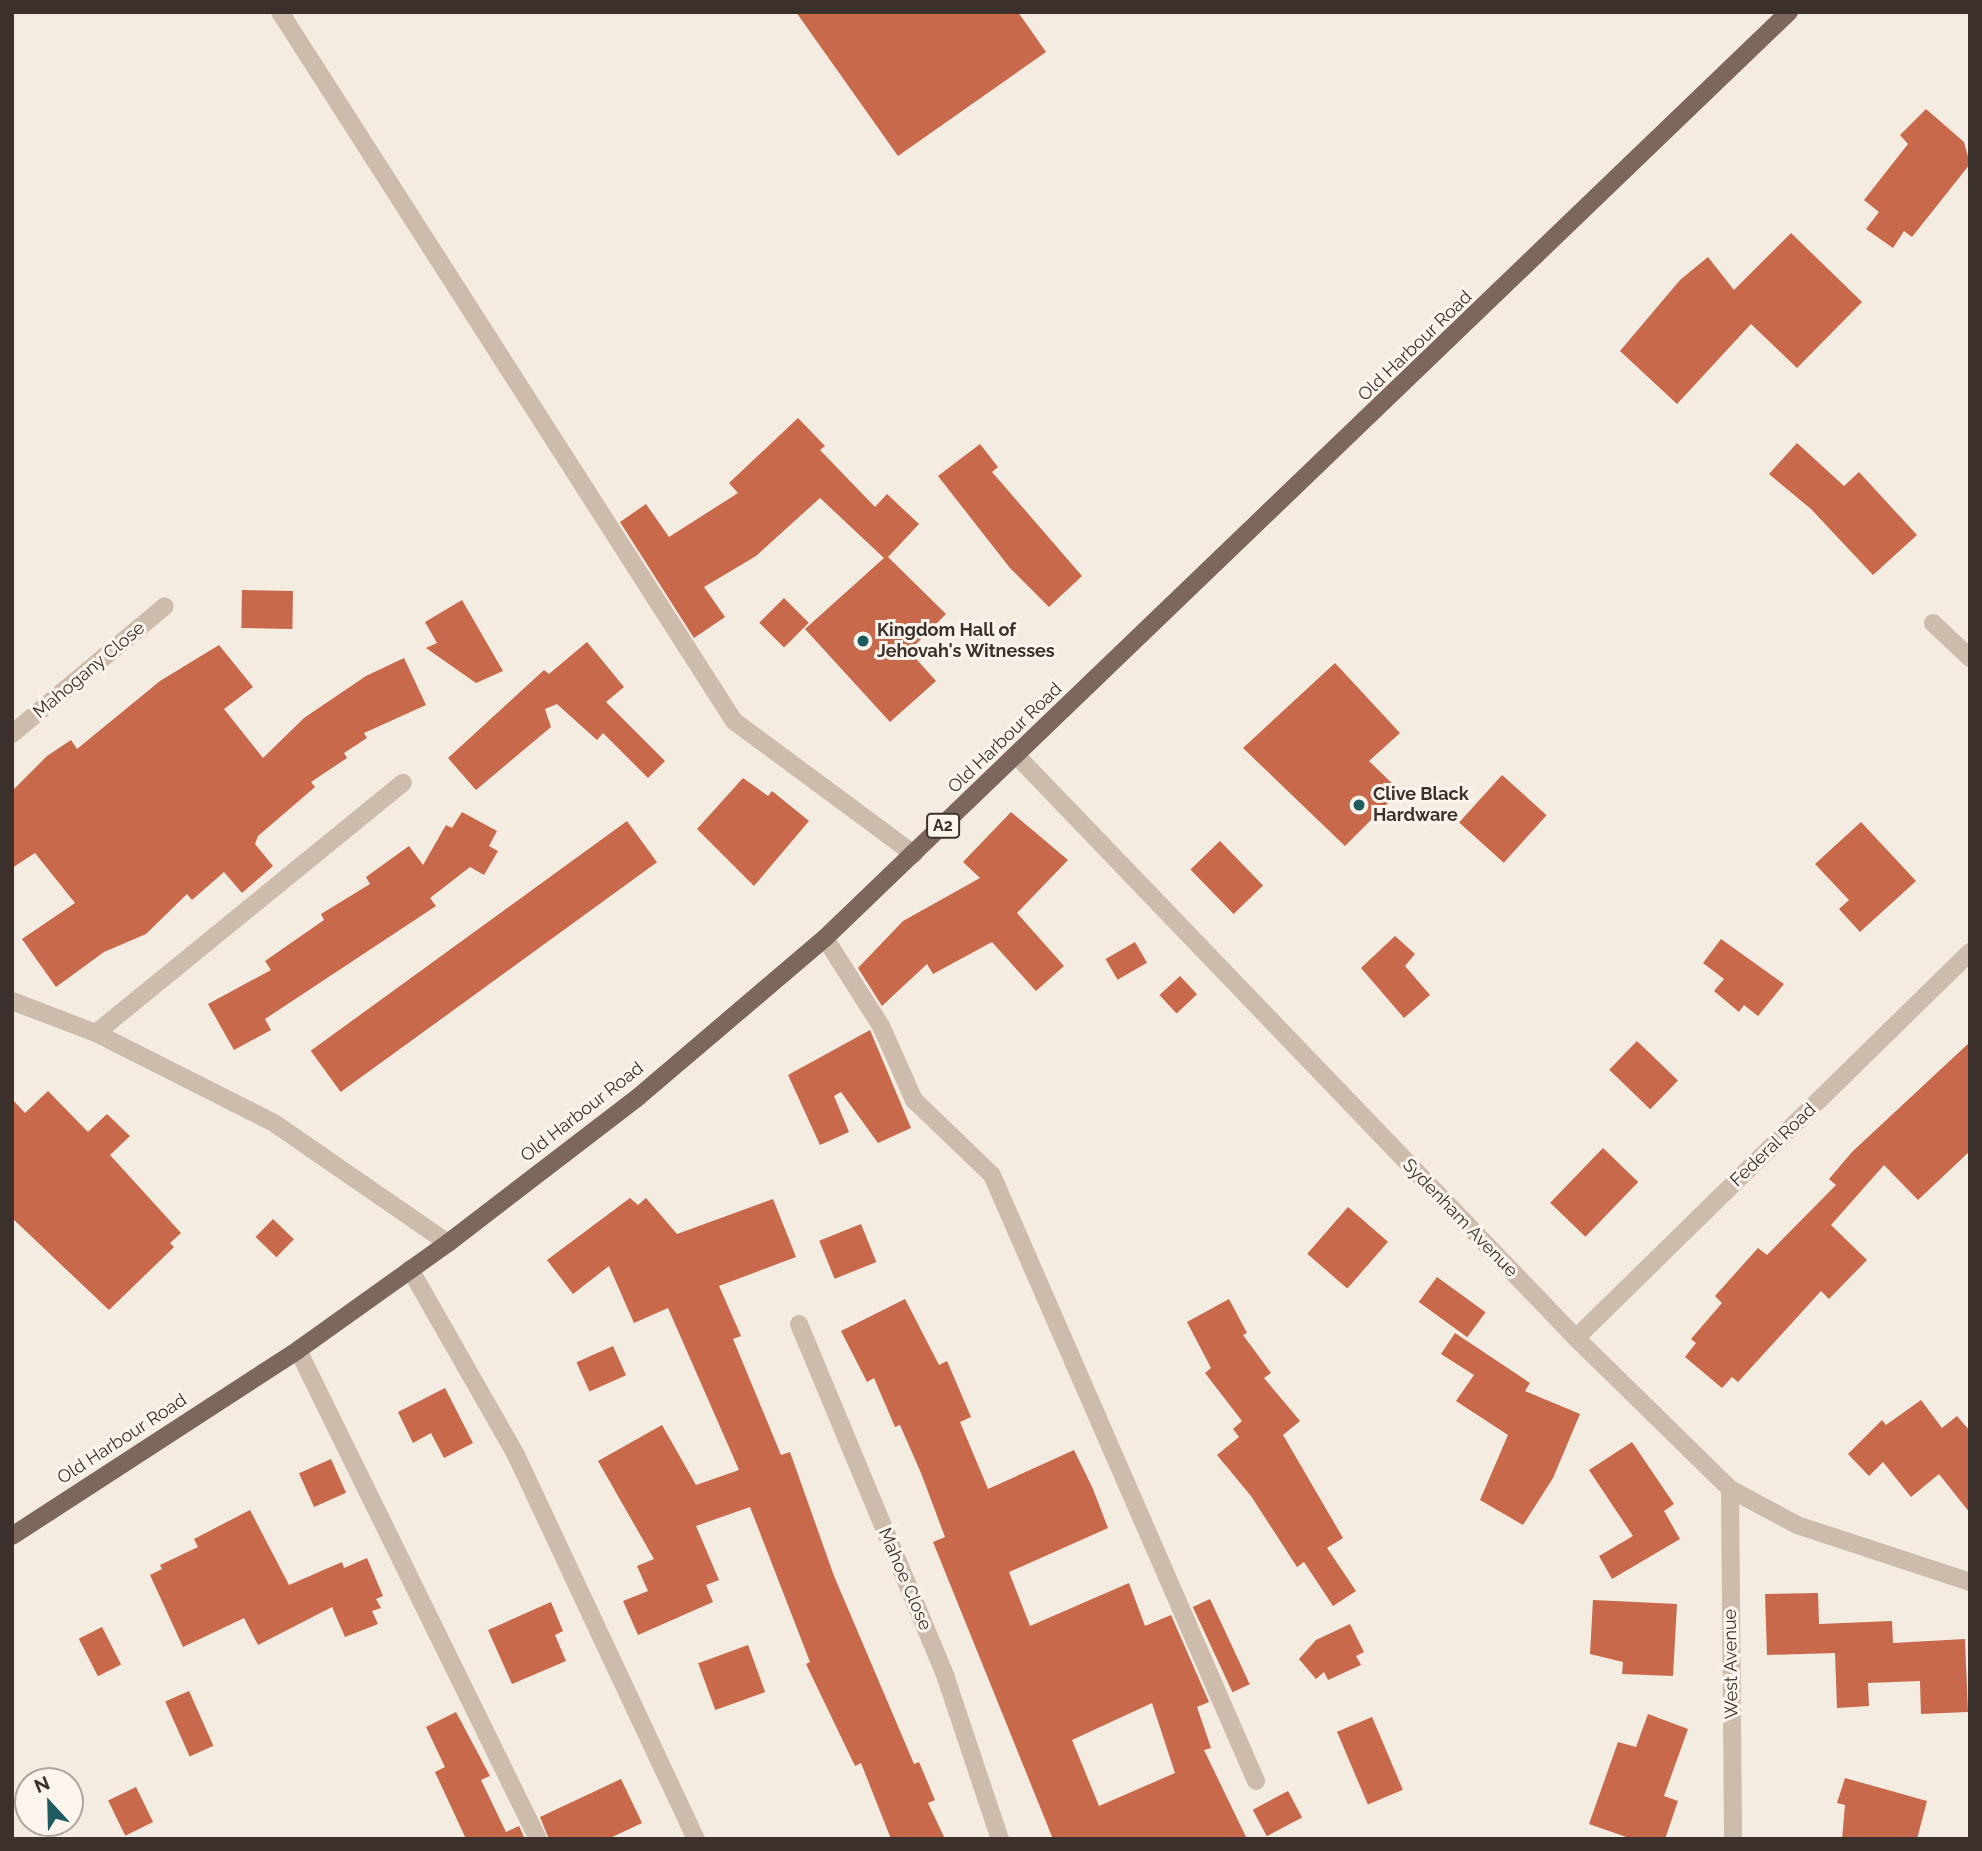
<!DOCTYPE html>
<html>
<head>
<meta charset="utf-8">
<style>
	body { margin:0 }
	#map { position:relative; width:1982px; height:1851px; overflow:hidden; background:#f4ebe1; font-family:Raleway,sans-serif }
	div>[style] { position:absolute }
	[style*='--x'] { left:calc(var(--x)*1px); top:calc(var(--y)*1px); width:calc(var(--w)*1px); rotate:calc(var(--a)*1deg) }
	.building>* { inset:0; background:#c8694b; transform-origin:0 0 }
	.minor>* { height:18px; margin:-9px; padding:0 9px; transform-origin:9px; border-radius:9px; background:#cdbbac }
	.major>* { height:18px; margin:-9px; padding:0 9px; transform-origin:9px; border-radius:9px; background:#7d675c }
	.dots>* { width:19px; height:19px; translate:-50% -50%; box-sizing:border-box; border:4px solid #fbf5ee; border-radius:50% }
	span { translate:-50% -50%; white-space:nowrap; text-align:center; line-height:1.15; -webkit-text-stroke:6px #fbf5ee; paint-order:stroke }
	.shield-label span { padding:2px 5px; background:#fbf5ee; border:2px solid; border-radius:5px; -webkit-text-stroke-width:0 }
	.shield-label { font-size:16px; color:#3b302b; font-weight:700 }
	.street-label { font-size:18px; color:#3b302b }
	.poi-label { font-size:18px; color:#3b302b; font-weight:700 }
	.left { translate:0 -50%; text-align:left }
	.frame { position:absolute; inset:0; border:14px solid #3b302b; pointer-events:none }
	.north { position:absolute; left:14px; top:1767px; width:70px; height:70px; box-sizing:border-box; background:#fbf5ee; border:2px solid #aea6a0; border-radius:50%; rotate:338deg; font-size:19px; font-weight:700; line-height:28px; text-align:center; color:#3b302b }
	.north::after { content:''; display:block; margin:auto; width:24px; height:32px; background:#1f5a5e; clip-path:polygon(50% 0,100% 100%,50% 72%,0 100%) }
</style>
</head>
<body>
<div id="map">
	<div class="building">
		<i style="clip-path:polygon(796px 12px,1018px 12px,1046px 52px,898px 156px)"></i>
		<i style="clip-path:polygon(1926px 109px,1964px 142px,1970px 164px,1912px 237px,1904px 231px,1893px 248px,1866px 229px,1879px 212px,1864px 200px,1908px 144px,1900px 135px)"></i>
		<i style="clip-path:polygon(1791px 233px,1862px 302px,1797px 368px,1751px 324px,1677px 404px,1620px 351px,1680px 280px,1708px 257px,1734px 290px)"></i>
		<i style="clip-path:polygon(798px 418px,825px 446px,820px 450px,875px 507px,887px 494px,919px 524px,888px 557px,946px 614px,909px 651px,936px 681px,890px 722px,805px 629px,884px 558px,820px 498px,756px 556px,704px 587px,725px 617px,694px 638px,620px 522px,646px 504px,669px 537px,738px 493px,729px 483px)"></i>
		<i style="clip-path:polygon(1797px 443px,1844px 486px,1859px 472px,1917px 535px,1873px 575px,1811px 509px,1769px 474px)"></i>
		<i style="clip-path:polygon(980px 444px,998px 467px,992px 472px,1082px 576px,1049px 607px,1010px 568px,938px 476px)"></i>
		<i style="left:242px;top:590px;width:51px;height:38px;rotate:1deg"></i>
		<i style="left:784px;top:598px;width:35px;height:35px;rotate:45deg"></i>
		<i style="clip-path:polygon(462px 600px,503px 671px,476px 683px,426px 648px,437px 643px,425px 622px)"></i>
		<i style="clip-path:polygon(587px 642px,624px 687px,606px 702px,665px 761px,648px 778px,603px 733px,597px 740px,557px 704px,545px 709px,551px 727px,476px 790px,448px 758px,544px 670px,549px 674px)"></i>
		<i style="clip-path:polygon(219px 645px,253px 687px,224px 709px,263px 758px,304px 718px,366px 676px,404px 658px,426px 705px,364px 733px,367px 738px,344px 753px,347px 758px,311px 782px,315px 787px,258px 836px,255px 844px,273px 866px,242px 893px,224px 872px,192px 900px,187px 894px,146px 934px,104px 952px,56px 987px,22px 939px,75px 903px,35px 853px,12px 868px,12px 791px,47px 756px,71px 740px,77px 749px,160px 681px)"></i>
		<i style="clip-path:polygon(1335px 663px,1400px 733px,1369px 761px,1400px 791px,1345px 846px,1243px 748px)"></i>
		<i style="left:1502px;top:775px;width:60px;height:64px;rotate:42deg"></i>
		<i style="clip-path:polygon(743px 778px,768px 796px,772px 791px,809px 821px,754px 886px,697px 829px)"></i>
		<i style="clip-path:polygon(462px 812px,497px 831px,489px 846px,498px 851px,484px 875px,470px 867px,430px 898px,436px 906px,265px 1019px,271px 1030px,234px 1050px,208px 1004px,271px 970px,265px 961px,324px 920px,321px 914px,370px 884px,366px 877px,409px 846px,423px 865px,446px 825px,452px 828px)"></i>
		<i style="clip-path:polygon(1011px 812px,1068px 860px,1017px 913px,1064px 966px,1036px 991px,992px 942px,933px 974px,927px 964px,882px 1006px,858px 968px,903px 921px,980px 878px,963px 862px)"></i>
		<i style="left:627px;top:821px;width:51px;height:391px;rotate:54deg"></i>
		<i style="clip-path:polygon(1861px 822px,1916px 881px,1860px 932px,1839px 909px,1849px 900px,1815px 864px)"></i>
		<i style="left:1220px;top:841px;width:62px;height:41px;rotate:46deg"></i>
		<i style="clip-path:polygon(1395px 936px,1415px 954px,1405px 966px,1430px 995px,1404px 1018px,1361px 968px)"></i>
		<i style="clip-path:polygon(1721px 939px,1784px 984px,1758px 1016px,1744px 1005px,1739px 1012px,1714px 991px,1724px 979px,1703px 963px)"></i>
		<i style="left:1135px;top:942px;width:24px;height:34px;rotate:60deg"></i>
		<i style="left:1180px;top:976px;width:25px;height:28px;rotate:47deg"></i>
		<i style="clip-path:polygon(870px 1030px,911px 1128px,878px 1143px,841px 1092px,834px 1096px,849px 1132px,820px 1145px,788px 1075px)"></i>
		<i style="left:1637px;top:1041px;width:57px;height:40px;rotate:44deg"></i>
		<i style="clip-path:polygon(1970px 1042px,1970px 1151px,1918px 1200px,1884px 1165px,1831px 1225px,1867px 1260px,1829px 1299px,1821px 1291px,1738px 1382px,1732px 1377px,1722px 1388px,1685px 1357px,1696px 1343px,1691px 1339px,1722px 1303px,1715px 1296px,1758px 1248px,1767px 1255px,1836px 1185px,1829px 1179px,1852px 1152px)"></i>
		<i style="clip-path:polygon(48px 1091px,88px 1132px,107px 1114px,130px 1136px,110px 1155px,181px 1233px,170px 1243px,174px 1247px,109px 1310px,12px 1218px,12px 1099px,25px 1113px)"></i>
		<i style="left:1603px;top:1148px;width:49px;height:76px;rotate:44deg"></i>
		<i style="clip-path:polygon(630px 1198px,638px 1205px,646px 1198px,677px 1234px,773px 1199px,796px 1257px,719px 1286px,741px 1336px,733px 1339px,781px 1455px,790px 1452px,834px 1576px,914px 1764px,919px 1762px,935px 1800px,928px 1803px,945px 1839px,891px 1839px,861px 1763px,855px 1766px,806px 1664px,810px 1662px,750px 1507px,696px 1526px,719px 1580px,706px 1585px,713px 1602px,638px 1635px,623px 1601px,648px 1591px,637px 1566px,654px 1559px,598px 1461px,662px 1425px,696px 1485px,739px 1470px,668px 1308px,634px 1323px,609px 1266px,573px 1294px,547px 1260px)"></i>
		<i style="left:1348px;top:1207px;width:53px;height:62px;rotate:41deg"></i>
		<i style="left:273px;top:1219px;width:29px;height:25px;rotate:44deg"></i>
		<i style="left:861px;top:1224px;width:41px;height:45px;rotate:68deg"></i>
		<i style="left:1437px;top:1277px;width:60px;height:31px;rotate:36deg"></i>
		<i style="clip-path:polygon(evenodd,905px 1299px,939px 1365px,947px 1361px,971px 1417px,960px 1422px,988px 1489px,1074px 1450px,1093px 1489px,1108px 1528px,1009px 1572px,1030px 1626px,1129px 1583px,1145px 1626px,1171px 1615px,1209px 1702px,1197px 1707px,1211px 1748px,1204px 1750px,1247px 1839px,1053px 1839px,933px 1542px,945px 1537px,921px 1473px,900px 1425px,895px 1427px,874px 1378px,867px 1382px,841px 1331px,905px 1299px,1152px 1703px,1175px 1773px,1099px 1806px,1072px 1740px,1152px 1703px)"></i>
		<i style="clip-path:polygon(1229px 1299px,1247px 1333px,1243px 1335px,1271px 1373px,1264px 1378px,1300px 1421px,1283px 1435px,1343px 1538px,1327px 1548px,1356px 1591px,1333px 1606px,1304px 1562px,1297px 1567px,1251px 1496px,1217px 1455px,1239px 1437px,1233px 1429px,1242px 1421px,1205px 1373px,1211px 1368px,1187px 1322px)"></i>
		<i style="clip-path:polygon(1455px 1333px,1530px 1383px,1525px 1391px,1580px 1414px,1553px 1478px,1523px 1525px,1480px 1500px,1508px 1435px,1456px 1401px,1474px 1375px,1441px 1354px)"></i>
		<i style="left:613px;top:1346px;width:32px;height:40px;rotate:66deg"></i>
		<i style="clip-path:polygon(445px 1388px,473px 1443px,444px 1458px,431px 1433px,413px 1443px,398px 1412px)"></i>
		<i style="clip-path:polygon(1921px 1400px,1942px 1428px,1957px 1416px,1970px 1431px,1970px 1513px,1939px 1474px,1911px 1497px,1883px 1462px,1869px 1476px,1848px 1454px,1882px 1420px,1886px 1425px)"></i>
		<i style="clip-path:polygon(1632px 1442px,1674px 1504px,1664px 1511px,1680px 1539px,1612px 1579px,1599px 1556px,1633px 1536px,1589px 1470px)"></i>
		<i style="left:331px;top:1459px;width:37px;height:35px;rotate:66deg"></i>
		<i style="clip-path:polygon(250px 1510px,289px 1585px,342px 1562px,344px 1568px,367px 1558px,383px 1596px,376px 1599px,381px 1608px,372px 1611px,378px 1624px,345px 1637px,332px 1607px,258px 1645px,244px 1618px,183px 1647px,150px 1575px,162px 1569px,160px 1565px,198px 1547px,194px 1539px)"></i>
		<i style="clip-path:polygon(1818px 1593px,1819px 1624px,1892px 1621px,1893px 1643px,1965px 1639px,1968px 1712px,1921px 1714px,1920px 1681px,1868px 1683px,1869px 1706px,1837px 1708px,1835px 1653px,1767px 1655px,1765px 1594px)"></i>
		<i style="left:1210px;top:1599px;width:94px;height:19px;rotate:65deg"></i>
		<i style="clip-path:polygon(1593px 1600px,1677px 1604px,1673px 1676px,1622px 1674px,1623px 1662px,1590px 1654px)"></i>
		<i style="clip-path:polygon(551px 1602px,563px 1631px,555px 1635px,566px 1661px,512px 1684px,488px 1630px)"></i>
		<i style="clip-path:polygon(1350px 1624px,1364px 1652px,1356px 1656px,1361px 1665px,1328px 1680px,1324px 1672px,1316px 1679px,1299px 1659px,1316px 1640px)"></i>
		<i style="left:102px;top:1627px;width:42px;height:26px;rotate:63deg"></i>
		<i style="left:748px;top:1645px;width:50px;height:53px;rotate:70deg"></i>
		<i style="left:189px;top:1691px;width:60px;height:26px;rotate:66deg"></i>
		<i style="clip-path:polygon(456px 1712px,490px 1776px,481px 1780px,506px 1832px,519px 1826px,525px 1839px,466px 1839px,435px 1772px,445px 1767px,426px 1727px)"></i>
		<i style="clip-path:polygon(1648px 1714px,1688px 1729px,1664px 1796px,1678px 1801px,1665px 1839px,1632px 1839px,1589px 1824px,1618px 1742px,1636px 1747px)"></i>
		<i style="left:1372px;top:1717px;width:79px;height:38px;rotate:67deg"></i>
		<i style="clip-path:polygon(1845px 1778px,1927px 1801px,1917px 1839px,1842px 1839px,1845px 1805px,1837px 1803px)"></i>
		<i style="clip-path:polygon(621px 1779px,642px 1823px,608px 1839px,549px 1839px,540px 1817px)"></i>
		<i style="left:136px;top:1787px;width:39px;height:31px;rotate:64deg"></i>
		<i style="left:1288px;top:1791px;width:30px;height:40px;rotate:62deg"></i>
	</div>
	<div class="minor">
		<i style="--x:280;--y:12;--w:842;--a:57.37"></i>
		<i style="--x:734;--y:721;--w:224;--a:36.5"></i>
		<i style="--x:1933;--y:623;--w:51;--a:43.4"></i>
		<i style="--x:12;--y:734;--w:199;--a:-39.9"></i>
		<i style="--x:1016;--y:755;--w:808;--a:46.15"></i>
		<i style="--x:1576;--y:1338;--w:216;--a:44.4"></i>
		<i style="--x:1730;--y:1489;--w:76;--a:28.2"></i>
		<i style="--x:1797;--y:1525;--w:182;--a:18.2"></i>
		<i style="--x:825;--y:938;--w:104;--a:57.5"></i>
		<i style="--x:881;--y:1026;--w:81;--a:66"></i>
		<i style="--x:914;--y:1100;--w:108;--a:43.9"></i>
		<i style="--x:992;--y:1175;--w:661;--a:66.46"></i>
		<i style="--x:12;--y:1001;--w:90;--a:20.9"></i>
		<i style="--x:96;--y:1033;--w:199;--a:26.8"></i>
		<i style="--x:274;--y:1123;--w:211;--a:34.6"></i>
		<i style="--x:96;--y:1033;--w:396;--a:-39.2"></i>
		<i style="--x:410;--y:1269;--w:214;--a:60.3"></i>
		<i style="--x:516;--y:1455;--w:424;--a:64.9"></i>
		<i style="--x:799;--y:1324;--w:383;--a:67.4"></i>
		<i style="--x:946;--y:1678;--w:170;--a:71.5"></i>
		<i style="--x:1576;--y:1338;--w:552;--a:-44.41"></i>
		<i style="--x:298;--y:1350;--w:545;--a:63.86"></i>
		<i style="--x:1730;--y:1489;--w:350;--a:89.5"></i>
	</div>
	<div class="major">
		<i style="--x:12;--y:1536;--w:341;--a:-33"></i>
		<i style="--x:298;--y:1350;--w:184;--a:-35.5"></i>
		<i style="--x:448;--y:1243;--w:238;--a:-37.5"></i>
		<i style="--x:637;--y:1098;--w:247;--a:-40.4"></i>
		<i style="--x:825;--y:938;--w:1337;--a:-43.85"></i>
	</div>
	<div class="dots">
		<i style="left:863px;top:641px;background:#1f5a5e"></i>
		<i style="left:1359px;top:805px;background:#1f5a5e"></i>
	</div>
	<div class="shield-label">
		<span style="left:943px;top:826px">A2</span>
	</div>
	<div class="street-label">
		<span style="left:1415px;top:346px;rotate:-44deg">Old Harbour Road</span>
		<span style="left:89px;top:670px;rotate:-40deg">Mahogany Close</span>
		<span style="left:1005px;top:738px;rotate:-44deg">Old Harbour Road</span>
		<span style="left:582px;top:1112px;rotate:-38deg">Old Harbour Road</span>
		<span style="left:1773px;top:1145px;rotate:-44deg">Federal Road</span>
		<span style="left:1460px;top:1218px;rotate:46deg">Sydenham Avenue</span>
		<span style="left:122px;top:1439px;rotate:-33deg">Old Harbour Road</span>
		<span style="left:905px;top:1579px;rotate:67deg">Mahoe Close</span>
		<span style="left:1731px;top:1664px;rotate:-91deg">West Avenue</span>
	</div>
	<div class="poi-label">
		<span class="left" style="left:877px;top:641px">Kingdom Hall of<br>Jehovah's Witnesses</span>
		<span class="left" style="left:1373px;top:805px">Clive Black<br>Hardware</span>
	</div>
	<div class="frame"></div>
	<div class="north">N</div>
</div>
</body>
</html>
